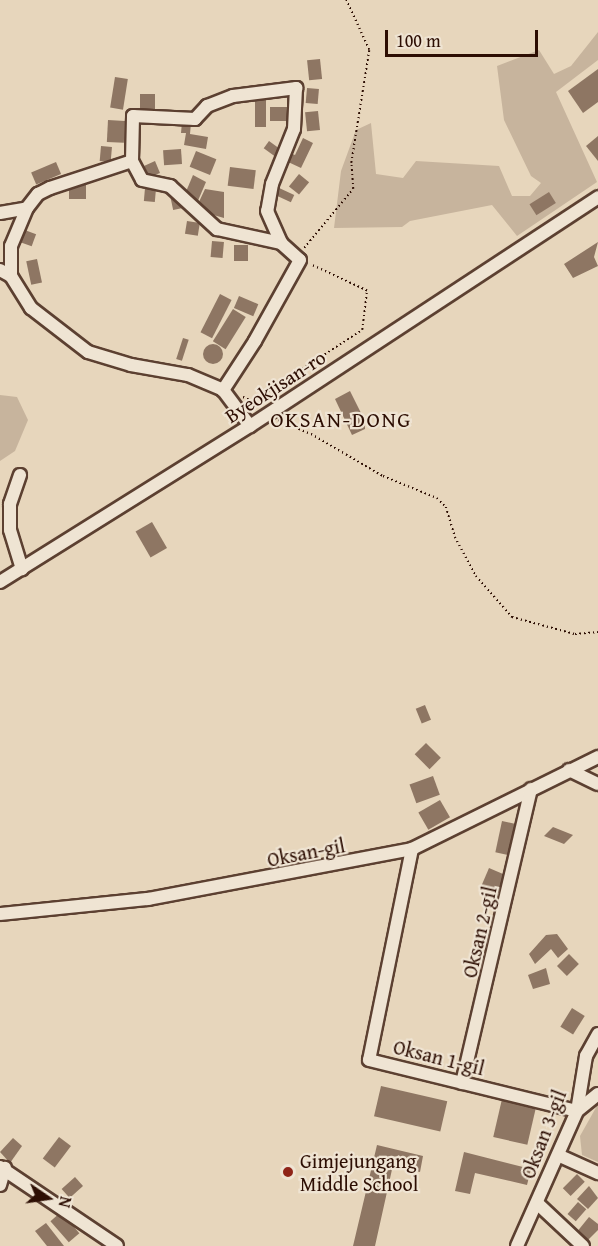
<!DOCTYPE html>
<html>
<head>
<meta charset="utf-8">
<style>
	body { margin:0 }
	#map { position:relative; width:598px; height:1246px; overflow:hidden; background:#e7d6bc; font-family:"Gentium Book Plus",serif }
	div>[style] { position:absolute }
	[style*='--x'] { left:calc(var(--x)*1px); top:calc(var(--y)*1px); width:calc(var(--w)*1px); rotate:calc(var(--a)*1deg) }
	.green>* { inset:0; background:#c7b49d }
	.building>* { inset:0; background:#8e7663; transform-origin:0 0 }
	.round { border-radius:50% }
	.path>* { height:1.5px; margin-top:-0.75px; transform-origin:0; background:repeating-linear-gradient(90deg,#2d0e03 0 1.5px,transparent 0 4.5px) }
	.roads { filter:drop-shadow(2px 0 #5c4031) drop-shadow(-2px 0 #5c4031) drop-shadow(0 2px #5c4031) drop-shadow(0 -2px #5c4031) }
	.minor>* { height:12px; margin:-6px; padding:0 6px; transform-origin:6px; border-radius:6px; background:#efe4d3 }
	.dots>* { width:16px; height:16px; translate:-50% -50%; box-sizing:border-box; border:3px solid #efe4d3; border-radius:50% }
	span { translate:-50% -50%; white-space:nowrap; text-align:center; line-height:1.15; -webkit-text-stroke:4.5px #efe4d3; paint-order:stroke }
	.street-label { font-size:20px; color:#2d0e03 }
	.poi-label { font-size:20px; color:#2d0e03 }
	.left { translate:0 -50%; text-align:left }
	.quarter-label { font-size:22px; color:#2d0e03; letter-spacing:1.5px }
	.north { position:absolute; left:18px; top:1168px; width:60px; height:60px; -webkit-text-stroke:4px #efe4d3; paint-order:stroke; rotate:103deg; font-size:16px; font-weight:700; line-height:24px; text-align:center; color:#2d0e03 }
	.north::after { content:''; display:block; margin:auto; width:21px; height:27px; background:#2d0e03; clip-path:polygon(50% 0,100% 100%,50% 72%,0 100%) }
	.scale { position:absolute; left:385px; top:30px; width:153px; height:27px; box-sizing:border-box; border:3px solid #2d0e03; border-top:0; padding-left:8px; font-size:18px; line-height:21px; white-space:nowrap; color:#2d0e03; -webkit-text-stroke:4px #efe4d3; paint-order:stroke }
</style>
</head>
<body>
<div id="map">
	<div class="green">
		<i style="clip-path:polygon(598px 32px,598px 60px,556px 92px,597px 182px,517px 236px,492px 205px,410px 221px,402px 227px,334px 228px,341px 171px,356px 130px,371px 123px,376px 174px,403px 178px,416px 161px,499px 166px,512px 196px,530px 196px,541px 183px,531px 176px,504px 120px,497px 66px,539px 50px,554px 74px,571px 66px)"></i>
		<i style="clip-path:polygon(0 395px,17px 397px,28px 420px,15px 451px,0 461px)"></i>
		<i style="clip-path:polygon(598px 1104px,598px 1162px,582px 1155px,580px 1136px)"></i>
	</div>
	<div class="building">
		<i style="left:320px;top:59px;width:20px;height:13px;rotate:84deg"></i>
		<i style="clip-path:polygon(598px 69px,598px 102px,583px 113px,568px 91px)"></i>
		<i style="left:115px;top:77px;width:13px;height:31px;rotate:9deg"></i>
		<i style="left:307px;top:88px;width:12px;height:15px;rotate:5deg"></i>
		<i style="left:140px;top:94px;width:15px;height:19px"></i>
		<i style="left:255px;top:97px;width:11px;height:30px"></i>
		<i style="left:288px;top:107px;width:14px;height:18px;rotate:90deg"></i>
		<i style="left:318px;top:111px;width:19px;height:13px;rotate:84deg"></i>
		<i style="left:108px;top:120px;width:17px;height:22px;rotate:3deg"></i>
		<i style="clip-path:polygon(182px 122px,191px 123px,190px 134px,208px 137px,206px 149px,184px 145px,186px 133px,181px 133px)"></i>
		<i style="clip-path:polygon(598px 136px,598px 161px,586px 146px)"></i>
		<i style="clip-path:polygon(303px 138px,313px 143px,301px 168px,286px 161px,290px 153px,295px 155px)"></i>
		<i style="left:269px;top:141px;width:17px;height:9px;rotate:36deg"></i>
		<i style="left:101px;top:146px;width:11px;height:15px;rotate:5deg"></i>
		<i style="left:181px;top:149px;width:15px;height:18px;rotate:86deg"></i>
		<i style="left:196px;top:151px;width:22px;height:17px;rotate:22deg"></i>
		<i style="clip-path:polygon(155px 161px,160px 173px,150px 177px,144px 166px)"></i>
		<i style="left:56px;top:162px;width:13px;height:27px;rotate:67deg"></i>
		<i style="left:230px;top:167px;width:26px;height:19px;rotate:7deg"></i>
		<i style="left:299px;top:174px;width:13px;height:16px;rotate:39deg"></i>
		<i style="clip-path:polygon(193px 175px,206px 182px,197px 203px,185px 194px)"></i>
		<i style="left:86px;top:182px;width:17px;height:17px;rotate:90deg"></i>
		<i style="left:277px;top:187px;width:19px;height:8px;rotate:25deg"></i>
		<i style="left:145px;top:188px;width:11px;height:13px;rotate:5deg"></i>
		<i style="clip-path:polygon(205px 189px,224px 192px,224px 218px,203px 212px,198px 204px)"></i>
		<i style="left:549px;top:192px;width:13px;height:23px;rotate:58deg"></i>
		<i style="left:181px;top:194px;width:14px;height:11px;rotate:78deg"></i>
		<i style="left:187px;top:221px;width:13px;height:13px;rotate:9deg"></i>
		<i style="left:22px;top:229px;width:15px;height:13px;rotate:20deg"></i>
		<i style="left:212px;top:241px;width:12px;height:16px;rotate:5deg"></i>
		<i style="clip-path:polygon(598px 242px,594px 257px,598px 266px,573px 278px,564px 264px)"></i>
		<i style="left:234px;top:245px;width:14px;height:16px"></i>
		<i style="left:37px;top:259px;width:24px;height:11px;rotate:78deg"></i>
		<i style="left:220px;top:294px;width:13px;height:43px;rotate:27deg"></i>
		<i style="left:239px;top:296px;width:21px;height:13px;rotate:23deg"></i>
		<i style="left:233px;top:309px;width:15px;height:38px;rotate:32deg"></i>
		<i style="left:183px;top:338px;width:6px;height:22px;rotate:18deg"></i>
		<i class="round" style="left:203px;top:344px;width:20px;height:20px"></i>
		<i style="clip-path:polygon(350px 391px,365px 421px,365px 429px,352px 435px,335px 399px)"></i>
		<i style="left:152px;top:522px;width:30px;height:19px;rotate:60deg"></i>
		<i style="left:425px;top:705px;width:16px;height:10px;rotate:68deg"></i>
		<i style="left:426px;top:743px;width:21px;height:16px;rotate:45deg"></i>
		<i style="left:433px;top:776px;width:20px;height:25px;rotate:70deg"></i>
		<i style="left:440px;top:800px;width:20px;height:25px;rotate:60deg"></i>
		<i style="left:502px;top:821px;width:14px;height:32px;rotate:12deg"></i>
		<i style="clip-path:polygon(553px 827px,573px 835px,564px 844px,544px 836px)"></i>
		<i style="left:489px;top:868px;width:21px;height:24px;rotate:23deg"></i>
		<i style="clip-path:polygon(557px 934px,568px 949px,558px 958px,551px 949px,535px 964px,529px 954px,546px 935px)"></i>
		<i style="left:569px;top:954px;width:14px;height:17px;rotate:45deg"></i>
		<i style="clip-path:polygon(546px 968px,550px 984px,533px 989px,528px 975px)"></i>
		<i style="left:572px;top:1008px;width:15px;height:22px;rotate:32deg"></i>
		<i style="left:381px;top:1086px;width:68px;height:31px;rotate:13deg"></i>
		<i style="left:502px;top:1099px;width:35px;height:39px;rotate:13deg"></i>
		<i style="left:59px;top:1137px;width:15px;height:27px;rotate:37deg"></i>
		<i style="clip-path:polygon(13px 1138px,22px 1146px,10px 1163px,0 1152px)"></i>
		<i style="clip-path:polygon(377px 1145px,423px 1156px,420px 1172px,393px 1165px,375px 1246px,353px 1246px)"></i>
		<i style="clip-path:polygon(464px 1152px,531px 1169px,527px 1185px,475px 1173px,470px 1194px,455px 1191px)"></i>
		<i style="left:577px;top:1174px;width:11px;height:20px;rotate:45deg"></i>
		<i style="left:75px;top:1177px;width:12px;height:18px;rotate:48deg"></i>
		<i style="clip-path:polygon(589px 1186px,598px 1198px,588px 1209px,577px 1199px)"></i>
		<i style="left:578px;top:1202px;width:11px;height:16px;rotate:41deg"></i>
		<i style="left:61px;top:1212px;width:28px;height:14px;rotate:49deg"></i>
		<i style="clip-path:polygon(589px 1217px,598px 1224px,598px 1230px,586px 1242px,576px 1233px)"></i>
		<i style="clip-path:polygon(46px 1223px,64px 1246px,47px 1246px,35px 1231px)"></i>
	</div>
	<div class="path">
		<i style="--x:304;--y:248;--w:77;--a:-50.3"></i>
		<i style="--x:353;--y:189;--w:26;--a:-94"></i>
		<i style="--x:351;--y:163;--w:114;--a:-80.9"></i>
		<i style="--x:369;--y:50;--w:55;--a:-114.7"></i>
		<i style="--x:243;--y:397;--w:11;--a:22"></i>
		<i style="--x:253;--y:401;--w:130;--a:-33.1"></i>
		<i style="--x:362;--y:330;--w:39;--a:-83"></i>
		<i style="--x:367;--y:291;--w:62;--a:-155.1"></i>
		<i style="--x:278;--y:420;--w:36;--a:23"></i>
		<i style="--x:311;--y:434;--w:83;--a:30.3"></i>
		<i style="--x:383;--y:476;--w:58;--a:22.2"></i>
		<i style="--x:437;--y:498;--w:13;--a:45"></i>
		<i style="--x:446;--y:507;--w:31;--a:73"></i>
		<i style="--x:455;--y:537;--w:44;--a:61.7"></i>
		<i style="--x:476;--y:576;--w:55;--a:48.7"></i>
		<i style="--x:512;--y:617;--w:65;--a:15.1"></i>
		<i style="--x:575;--y:634;--w:23;--a:-5"></i>
	</div>
	<div class="roads">
		<div class="minor">
			<i style="--x:132;--y:161;--w:21;--a:62"></i>
			<i style="--x:142;--y:180;--w:29;--a:12"></i>
			<i style="--x:170;--y:186;--w:64;--a:42.5"></i>
			<i style="--x:217;--y:229;--w:66;--a:12.3"></i>
			<i style="--x:0;--y:213;--w:27;--a:-10"></i>
			<i style="--x:0;--y:270;--w:13;--a:29"></i>
			<i style="--x:11;--y:276;--w:38;--a:58"></i>
			<i style="--x:31;--y:308;--w:72;--a:37.7"></i>
			<i style="--x:88;--y:352;--w:45;--a:16.8"></i>
			<i style="--x:131;--y:365;--w:58;--a:10"></i>
			<i style="--x:188;--y:375;--w:38;--a:23"></i>
			<i style="--x:223;--y:390;--w:45;--a:53.1"></i>
			<i style="--x:11;--y:276;--w:30;--a:-90"></i>
			<i style="--x:11;--y:246;--w:41;--a:-67.2"></i>
			<i style="--x:27;--y:208;--w:18;--a:-52"></i>
			<i style="--x:38;--y:194;--w:13;--a:-27"></i>
			<i style="--x:50;--y:188;--w:86;--a:-18.2"></i>
			<i style="--x:132;--y:161;--w:45;--a:-88.7"></i>
			<i style="--x:133;--y:116;--w:62;--a:2.8"></i>
			<i style="--x:195;--y:119;--w:18;--a:-47"></i>
			<i style="--x:207;--y:106;--w:28;--a:-21"></i>
			<i style="--x:233;--y:96;--w:64;--a:-7.2"></i>
			<i style="--x:296;--y:88;--w:41;--a:92.8"></i>
			<i style="--x:294;--y:129;--w:59;--a:111.8"></i>
			<i style="--x:272;--y:184;--w:27;--a:100"></i>
			<i style="--x:267;--y:211;--w:35;--a:66"></i>
			<i style="--x:281;--y:243;--w:25;--a:42"></i>
			<i style="--x:300;--y:260;--w:93;--a:119.1"></i>
			<i style="--x:255;--y:341;--w:59;--a:123.1"></i>
			<i style="--x:20;--y:475;--w:31;--a:109"></i>
			<i style="--x:10;--y:504;--w:26;--a:90"></i>
			<i style="--x:10;--y:530;--w:41;--a:72.9"></i>
			<i style="--x:0;--y:582;--w:295;--a:-32"></i>
			<i style="--x:250;--y:426;--w:417;--a:-33.3"></i>
			<i style="--x:569;--y:770;--w:32;--a:26"></i>
			<i style="--x:412;--y:849;--w:215;--a:101.5"></i>
			<i style="--x:369;--y:1060;--w:214;--a:13.8"></i>
			<i style="--x:577;--y:1111;--w:27;--a:-39"></i>
			<i style="--x:0;--y:914;--w:149;--a:-5.8"></i>
			<i style="--x:148;--y:899;--w:269;--a:-10.7"></i>
			<i style="--x:412;--y:849;--w:208;--a:-26.3"></i>
			<i style="--x:462;--y:1083;--w:302;--a:-76.8"></i>
			<i style="--x:560;--y:1156;--w:42;--a:24.1"></i>
			<i style="--x:0;--y:1167;--w:141;--a:34"></i>
			<i style="--x:0;--y:1185;--w:18;--a:-74"></i>
			<i style="--x:537;--y:1203;--w:63;--a:43.1"></i>
			<i style="--x:517;--y:1246;--w:148;--a:-66"></i>
			<i style="--x:577;--y:1111;--w:56;--a:-80.7"></i>
			<i style="--x:586;--y:1056;--w:25;--a:-61"></i>
		</div>
	</div>
	<div class="dots">
		<i style="left:288px;top:1172px;background:#8f2418"></i>
	</div>
	<div class="street-label">
		<span style="left:275px;top:386px;rotate:-33deg">Byeokjisan-ro</span>
		<span style="left:306px;top:852px;rotate:-11deg">Oksan-gil</span>
		<span style="left:479px;top:932px;rotate:-77deg">Oksan 2-gil</span>
		<span style="left:439px;top:1057px;rotate:14deg">Oksan 1-gil</span>
		<span style="left:543px;top:1134px;rotate:-69deg">Oksan 3-gil</span>
	</div>
	<div class="poi-label">
		<span class="left" style="left:300px;top:1172px">Gimjejungang<br>Middle School</span>
	</div>
	<div class="quarter-label">
		<span style="left:341px;top:420px">OKSAN-DONG</span>
	</div>
	<div class="north">N</div>
	<div class="scale">100 m</div>
</div>
</body>
</html>
